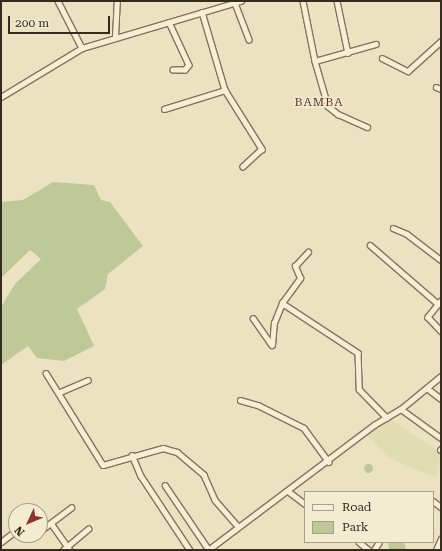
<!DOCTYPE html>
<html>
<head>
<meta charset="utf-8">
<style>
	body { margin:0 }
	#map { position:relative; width:442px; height:551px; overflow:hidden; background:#ebe2c2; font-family:"Roboto Serif",serif }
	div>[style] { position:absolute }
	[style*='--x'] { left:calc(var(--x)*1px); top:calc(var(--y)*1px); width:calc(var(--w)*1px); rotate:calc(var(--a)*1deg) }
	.farmland>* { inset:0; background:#e0ddb0 }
	.green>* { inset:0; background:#bfc997 }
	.round { border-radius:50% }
	.roads { filter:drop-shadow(1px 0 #84745a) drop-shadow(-1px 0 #84745a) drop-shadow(0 1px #84745a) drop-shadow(0 -1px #84745a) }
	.minor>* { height:4.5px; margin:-2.25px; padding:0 2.25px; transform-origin:2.25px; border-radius:2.25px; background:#f7efd5 }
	span { translate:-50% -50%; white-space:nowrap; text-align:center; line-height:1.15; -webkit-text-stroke:3px #f3ecd1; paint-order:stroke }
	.quarter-label { font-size:12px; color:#5f3220; letter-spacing:1px }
	.frame { position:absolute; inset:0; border:2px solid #352b1e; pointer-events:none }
	.legend { position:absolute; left:304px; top:491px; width:130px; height:52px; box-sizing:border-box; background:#f3ecd1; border:1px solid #a79f89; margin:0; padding:5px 7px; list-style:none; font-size:12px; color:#352b1e }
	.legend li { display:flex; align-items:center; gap:8px; height:20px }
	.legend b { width:20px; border:1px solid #a79f89 }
	.north { position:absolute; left:8px; top:503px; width:40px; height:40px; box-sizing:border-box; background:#f3ecd1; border:1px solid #a79f89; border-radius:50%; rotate:226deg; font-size:11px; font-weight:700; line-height:16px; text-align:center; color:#352b1e }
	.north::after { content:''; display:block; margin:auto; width:14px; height:18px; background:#90352e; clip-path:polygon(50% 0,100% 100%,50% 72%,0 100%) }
	.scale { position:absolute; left:8px; top:16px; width:102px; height:18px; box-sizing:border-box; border:2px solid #352b1e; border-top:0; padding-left:5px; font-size:12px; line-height:14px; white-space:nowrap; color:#352b1e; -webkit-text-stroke:3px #f3ecd1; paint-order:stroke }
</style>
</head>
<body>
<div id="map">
	<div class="farmland">
		<i style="clip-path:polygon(386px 416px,441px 453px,436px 478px,389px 458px,364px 432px)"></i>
	</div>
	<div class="green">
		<i style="clip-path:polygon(53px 182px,94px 185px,101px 200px,110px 202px,143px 246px,108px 274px,105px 289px,77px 309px,94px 346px,64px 361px,37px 358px,28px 346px,1px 365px,1px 307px,15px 284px,41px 259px,30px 250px,1px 278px,1px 202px,23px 200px)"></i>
		<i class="round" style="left:363.5px;top:463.5px;width:9px;height:9px"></i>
		<i style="clip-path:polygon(388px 542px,404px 542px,406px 550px,389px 550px)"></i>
	</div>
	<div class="roads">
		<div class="minor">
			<i style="--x:58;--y:1;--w:53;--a:62.9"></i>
			<i style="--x:303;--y:1;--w:61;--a:78.7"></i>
			<i style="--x:315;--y:61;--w:63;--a:-15.6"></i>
			<i style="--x:337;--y:1;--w:53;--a:78.1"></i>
			<i style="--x:235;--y:3;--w:39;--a:69"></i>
			<i style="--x:202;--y:12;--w:81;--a:73.6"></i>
			<i style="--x:225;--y:90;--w:70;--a:57.9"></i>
			<i style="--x:262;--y:149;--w:26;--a:137"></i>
			<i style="--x:169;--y:22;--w:47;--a:65.1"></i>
			<i style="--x:189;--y:65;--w:6;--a:129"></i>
			<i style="--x:185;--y:70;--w:12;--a:180"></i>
			<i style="--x:115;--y:36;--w:35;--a:-87"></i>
			<i style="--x:382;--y:58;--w:29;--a:27"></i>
			<i style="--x:408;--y:71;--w:45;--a:-42.3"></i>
			<i style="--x:315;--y:61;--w:47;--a:73.9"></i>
			<i style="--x:328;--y:106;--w:13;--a:39"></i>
			<i style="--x:338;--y:114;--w:32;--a:24"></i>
			<i style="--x:436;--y:87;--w:5;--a:22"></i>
			<i style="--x:1;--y:97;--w:95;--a:-31.2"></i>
			<i style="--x:82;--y:48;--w:166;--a:-16.5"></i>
			<i style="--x:164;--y:109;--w:64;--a:-17.3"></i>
			<i style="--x:393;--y:228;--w:15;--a:23"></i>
			<i style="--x:407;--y:234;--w:43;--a:37.4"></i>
			<i style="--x:370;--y:245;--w:90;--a:40.9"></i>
			<i style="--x:441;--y:301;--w:21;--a:129"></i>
			<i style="--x:428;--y:317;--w:19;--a:47"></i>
			<i style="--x:282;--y:303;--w:31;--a:-54"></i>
			<i style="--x:300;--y:278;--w:13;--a:-113"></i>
			<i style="--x:295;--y:266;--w:19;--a:-47"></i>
			<i style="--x:253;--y:318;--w:33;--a:55"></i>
			<i style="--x:272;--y:345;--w:22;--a:-85"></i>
			<i style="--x:274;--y:323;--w:22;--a:-68"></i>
			<i style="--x:282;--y:303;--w:91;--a:33.3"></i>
			<i style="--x:358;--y:353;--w:36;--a:88"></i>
			<i style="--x:359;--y:389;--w:40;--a:46"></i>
			<i style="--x:46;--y:373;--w:108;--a:58.2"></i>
			<i style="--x:103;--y:465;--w:62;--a:-15.8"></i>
			<i style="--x:163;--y:448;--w:15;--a:16"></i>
			<i style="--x:177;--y:452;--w:35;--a:40"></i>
			<i style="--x:204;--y:475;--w:27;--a:66"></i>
			<i style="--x:215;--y:500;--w:35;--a:49"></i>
			<i style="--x:427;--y:388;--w:18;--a:38"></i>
			<i style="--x:60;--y:392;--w:30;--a:-23"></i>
			<i style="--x:240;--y:400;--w:19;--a:16"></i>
			<i style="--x:258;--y:405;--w:51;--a:26.6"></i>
			<i style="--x:304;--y:428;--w:42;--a:53.7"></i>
			<i style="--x:401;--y:409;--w:49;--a:35.9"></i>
			<i style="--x:440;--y:450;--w:1;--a:-45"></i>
			<i style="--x:132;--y:455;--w:23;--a:67"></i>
			<i style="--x:141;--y:476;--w:89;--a:56.5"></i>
			<i style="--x:165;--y:485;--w:78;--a:55.9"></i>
			<i style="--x:288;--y:491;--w:21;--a:37"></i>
			<i style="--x:433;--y:501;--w:10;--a:37"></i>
			<i style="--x:51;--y:523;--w:33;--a:55"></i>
			<i style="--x:40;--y:531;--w:39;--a:-37"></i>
			<i style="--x:33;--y:536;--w:2;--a:-27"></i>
			<i style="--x:1;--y:542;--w:15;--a:-37"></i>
			<i style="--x:359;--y:542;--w:13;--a:39"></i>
			<i style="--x:63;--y:550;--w:33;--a:-40"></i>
			<i style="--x:208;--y:550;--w:208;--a:-37"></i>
			<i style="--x:374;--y:425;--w:31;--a:-31"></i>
			<i style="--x:401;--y:409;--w:52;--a:-39.5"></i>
			<i style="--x:374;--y:550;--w:9;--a:-58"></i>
			<i style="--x:436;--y:550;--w:12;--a:-66"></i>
		</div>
	</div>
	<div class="quarter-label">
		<span style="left:319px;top:103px">BAMBA</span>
	</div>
	<div class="frame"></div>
	<ul class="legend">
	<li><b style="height:5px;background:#f7efd5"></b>Road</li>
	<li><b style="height:11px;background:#bfc997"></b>Park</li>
	</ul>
	<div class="north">N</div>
	<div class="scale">200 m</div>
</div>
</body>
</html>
